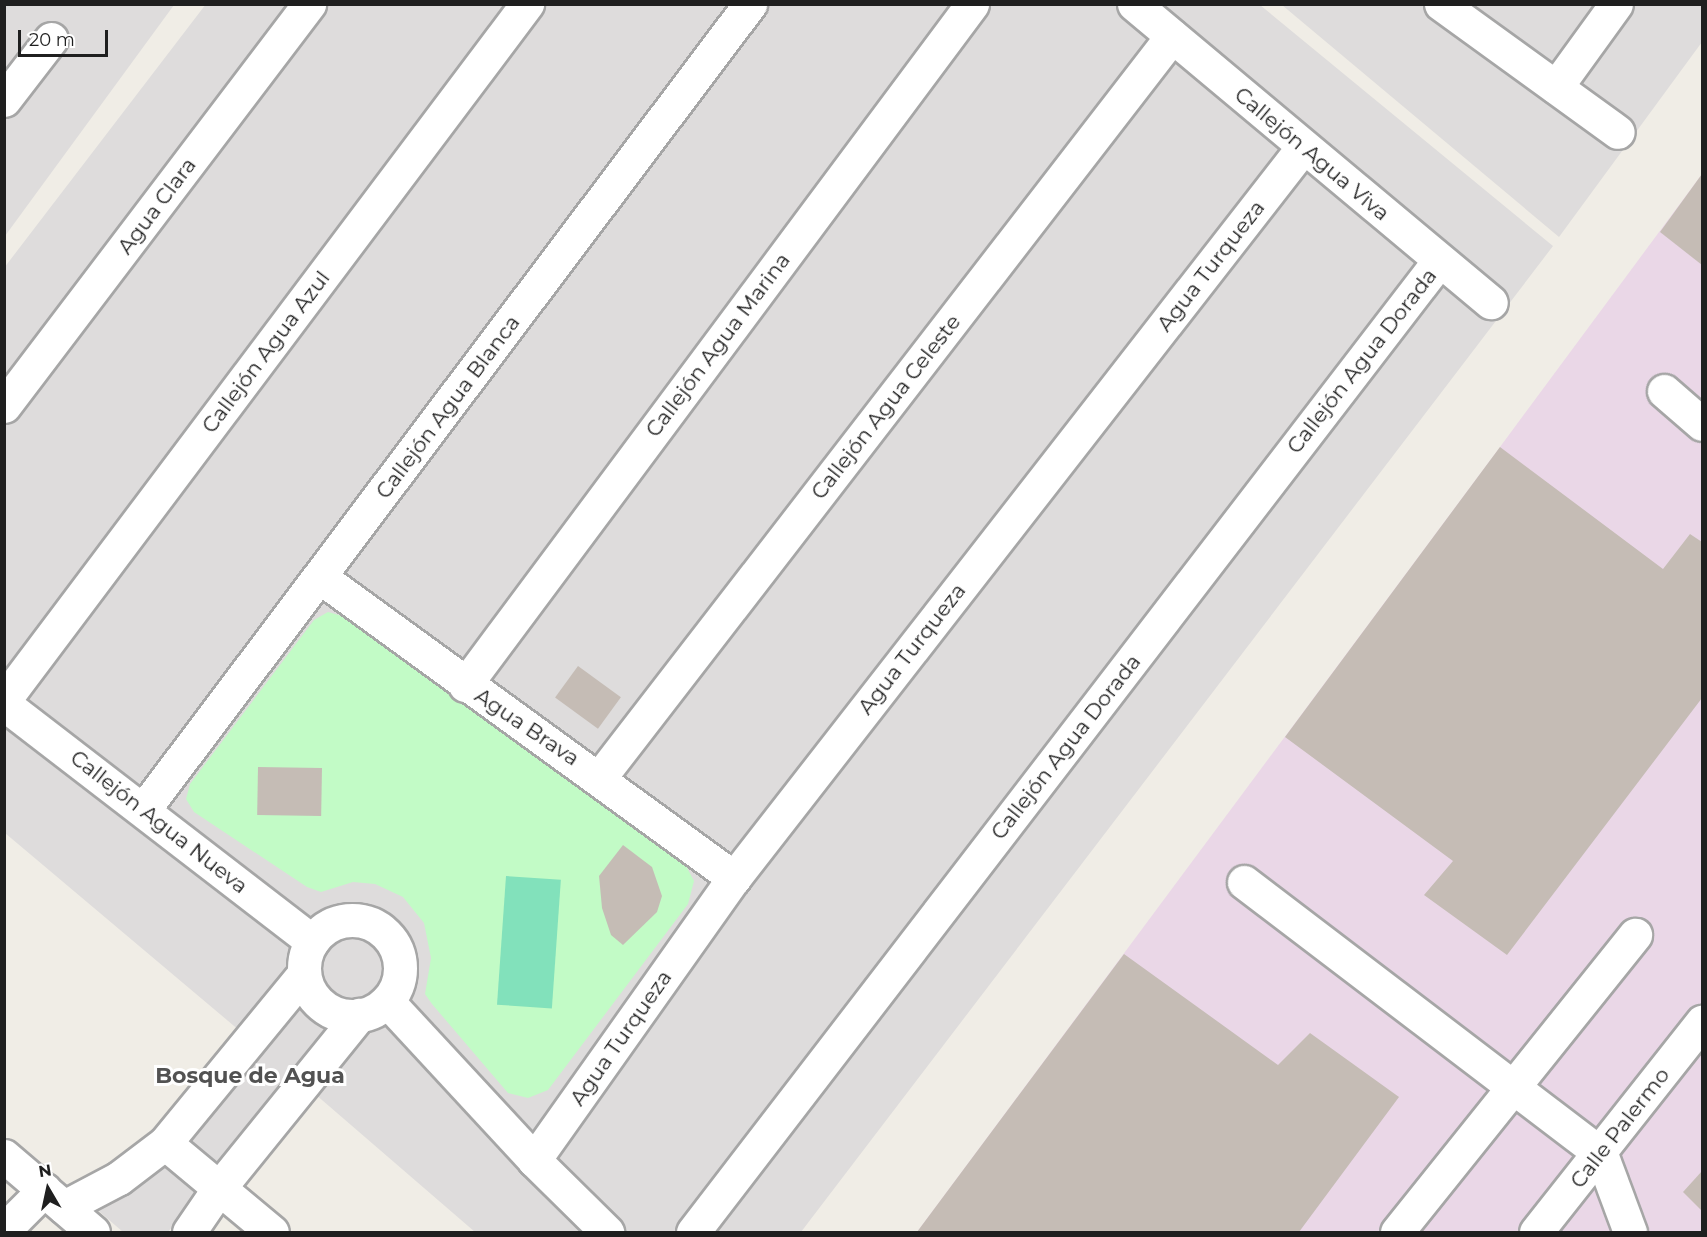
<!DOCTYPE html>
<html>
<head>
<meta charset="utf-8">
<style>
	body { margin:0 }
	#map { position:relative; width:1707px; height:1237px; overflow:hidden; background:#f0ede6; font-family:Montserrat,sans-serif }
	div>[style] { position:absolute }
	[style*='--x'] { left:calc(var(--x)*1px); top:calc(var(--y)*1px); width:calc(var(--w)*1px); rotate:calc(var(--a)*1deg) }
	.residential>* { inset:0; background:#dedcdc }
	.industrial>* { inset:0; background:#ead7e7 }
	.park>* { inset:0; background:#c2fbc6 }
	.pitch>* { inset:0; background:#82e1bb; transform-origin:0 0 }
	.building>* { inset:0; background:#c5bcb5; transform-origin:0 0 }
	.roads { filter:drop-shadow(2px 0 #a6a6a6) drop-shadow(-2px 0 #a6a6a6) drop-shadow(0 2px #a6a6a6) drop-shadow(0 -2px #a6a6a6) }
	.minor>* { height:33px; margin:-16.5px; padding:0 16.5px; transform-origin:16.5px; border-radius:16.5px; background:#fff }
	.minor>.ring { margin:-16.5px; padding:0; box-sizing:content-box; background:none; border:33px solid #fff; border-radius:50% }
	span { translate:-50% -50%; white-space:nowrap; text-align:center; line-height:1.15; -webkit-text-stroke:6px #fff; paint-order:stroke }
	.street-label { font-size:21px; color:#1f1f1f }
	.neighbourhood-label { font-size:22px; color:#525252; font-weight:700 }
	.frame { position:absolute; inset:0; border:6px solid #1f1f1f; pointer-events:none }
	.north { position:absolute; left:18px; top:1159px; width:60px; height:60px; -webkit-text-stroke:4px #fff; paint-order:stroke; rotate:351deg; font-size:16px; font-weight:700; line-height:24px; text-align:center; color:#1f1f1f }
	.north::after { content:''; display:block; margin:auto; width:21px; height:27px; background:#1f1f1f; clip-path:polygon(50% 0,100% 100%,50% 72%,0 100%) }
	.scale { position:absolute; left:18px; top:30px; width:90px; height:27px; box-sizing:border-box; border:3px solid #1f1f1f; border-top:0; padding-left:8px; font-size:18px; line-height:21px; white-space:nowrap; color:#1f1f1f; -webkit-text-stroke:4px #fff; paint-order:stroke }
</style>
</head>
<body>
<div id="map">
	<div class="residential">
		<i style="clip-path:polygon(206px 4px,1260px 5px,1553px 246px,801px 1232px,475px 1232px,293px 1075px,168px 1232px,123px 1232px,93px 1206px,240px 1031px,5px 833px,4px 268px)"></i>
		<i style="clip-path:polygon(5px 5px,174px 5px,5px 236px)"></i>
		<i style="clip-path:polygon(1282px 5px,1702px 5px,1702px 42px,1559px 237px)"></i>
	</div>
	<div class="industrial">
		<i style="clip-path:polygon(1702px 174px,1702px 1232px,917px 1232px,1500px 447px)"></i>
	</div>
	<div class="park">
		<i style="clip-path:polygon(328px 612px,342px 616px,684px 862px,694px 881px,688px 904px,548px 1090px,528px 1098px,508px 1093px,432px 1004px,425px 994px,431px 958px,424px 923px,403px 897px,375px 884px,353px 882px,321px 892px,307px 887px,194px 812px,186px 799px,190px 784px,314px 620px)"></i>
	</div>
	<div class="pitch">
		<i style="left:506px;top:876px;width:55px;height:129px;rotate:4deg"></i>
	</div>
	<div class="building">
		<i style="clip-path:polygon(1702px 174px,1702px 265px,1660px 232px)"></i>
		<i style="clip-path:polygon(1500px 447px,1663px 569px,1690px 534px,1702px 542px,1702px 698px,1507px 955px,1424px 895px,1453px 861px,1285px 737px)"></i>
		<i style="left:578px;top:666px;width:53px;height:39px;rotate:36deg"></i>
		<i style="left:258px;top:767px;width:64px;height:48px;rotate:1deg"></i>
		<i style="clip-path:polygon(623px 845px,652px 867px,662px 896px,657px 912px,623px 945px,611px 935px,602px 908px,599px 876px)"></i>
		<i style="clip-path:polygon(1124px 954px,1278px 1065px,1310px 1033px,1399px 1097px,1299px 1232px,917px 1232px)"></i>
		<i style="clip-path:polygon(1702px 1171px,1702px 1211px,1683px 1192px)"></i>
	</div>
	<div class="roads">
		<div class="minor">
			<i style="--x:1134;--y:4;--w:465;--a:39.9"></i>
			<i style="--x:1441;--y:4;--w:218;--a:35.9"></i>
			<i style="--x:1556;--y:87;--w:102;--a:-54.1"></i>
			<i style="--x:4;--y:100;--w:77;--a:-52.4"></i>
			<i style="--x:1664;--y:391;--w:50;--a:41"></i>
			<i style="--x:4;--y:406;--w:505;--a:-52.81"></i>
			<i style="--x:320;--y:577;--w:512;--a:36.02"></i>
			<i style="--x:465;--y:685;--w:849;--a:-53.33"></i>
			<i style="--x:4;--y:700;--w:871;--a:-53.08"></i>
			<i style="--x:4;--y:704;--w:389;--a:37.6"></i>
			<i style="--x:600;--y:777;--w:936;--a:-52.33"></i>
			<i style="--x:144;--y:809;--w:1008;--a:-53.03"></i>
			<i style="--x:1244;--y:882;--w:449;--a:37.3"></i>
			<i class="ring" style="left:304px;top:920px;width:63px;height:63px"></i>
			<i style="--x:387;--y:1001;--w:217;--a:47.2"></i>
			<i style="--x:534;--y:1160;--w:103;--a:44.6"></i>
			<i style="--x:165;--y:1143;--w:139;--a:39.8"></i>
			<i style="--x:1601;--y:1154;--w:83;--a:69.6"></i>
			<i style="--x:4;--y:1156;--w:117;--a:40.5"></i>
			<i style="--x:534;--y:1160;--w:346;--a:-54.7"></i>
			<i style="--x:734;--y:878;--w:926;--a:-52.1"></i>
			<i style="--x:64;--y:1207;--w:62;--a:-27.8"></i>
			<i style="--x:119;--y:1178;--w:58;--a:-37.3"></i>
			<i style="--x:165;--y:1143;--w:219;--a:-50.6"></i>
			<i style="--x:4;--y:1230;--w:57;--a:-45"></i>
			<i style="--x:189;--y:1232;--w:53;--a:-55.7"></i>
			<i style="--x:219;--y:1188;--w:223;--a:-51"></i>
			<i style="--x:693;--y:1232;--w:1223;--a:-52.47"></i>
			<i style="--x:1397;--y:1232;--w:381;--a:-51.3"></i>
			<i style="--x:1536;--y:1232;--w:268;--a:-51.7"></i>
		</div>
	</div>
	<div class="street-label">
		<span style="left:1312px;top:154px;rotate:40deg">Callejón Agua Viva</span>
		<span style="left:157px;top:206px;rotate:-53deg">Agua Clara</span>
		<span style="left:1211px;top:266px;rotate:-52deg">Agua Turqueza</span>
		<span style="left:718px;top:345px;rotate:-53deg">Callejón Agua Marina</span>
		<span style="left:266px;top:352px;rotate:-53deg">Callejón Agua Azul</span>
		<span style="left:1362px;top:361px;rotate:-52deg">Callejón Agua Dorada</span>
		<span style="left:448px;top:407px;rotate:-53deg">Callejón Agua Blanca</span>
		<span style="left:886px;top:407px;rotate:-52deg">Callejón Agua Celeste</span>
		<span style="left:912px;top:649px;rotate:-52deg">Agua Turqueza</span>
		<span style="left:527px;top:727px;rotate:34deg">Agua Brava</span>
		<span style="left:1066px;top:747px;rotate:-52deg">Callejón Agua Dorada</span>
		<span style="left:159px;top:822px;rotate:38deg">Callejón Agua Nueva</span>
		<span style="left:621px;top:1038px;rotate:-55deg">Agua Turqueza</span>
		<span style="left:1620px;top:1128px;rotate:-52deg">Calle Palermo</span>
	</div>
	<div class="neighbourhood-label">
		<span style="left:250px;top:1076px">Bosque de Agua</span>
	</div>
	<div class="frame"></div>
	<div class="north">N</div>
	<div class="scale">20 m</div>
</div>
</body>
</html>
